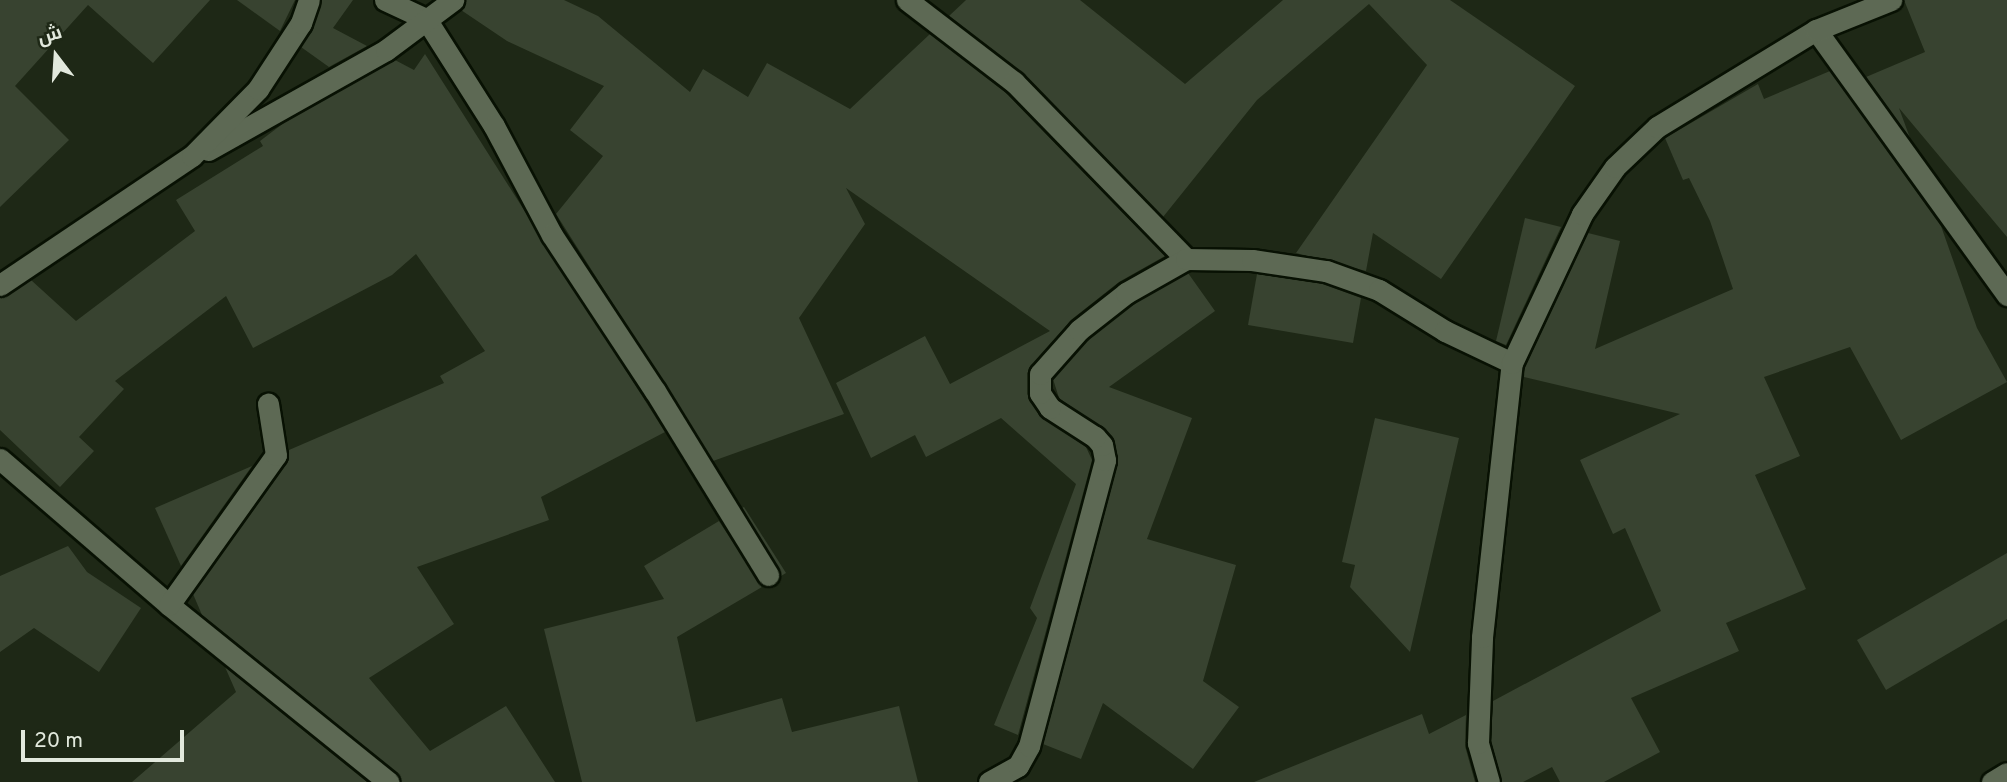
<!DOCTYPE html>
<html>
<head>
<meta charset="utf-8">
<style>
	body { margin:0 }
	#map { position:relative; width:2007px; height:782px; overflow:hidden; background:#1e2816; font-family:Overpass,Cairo,sans-serif }
	div>[style] { position:absolute }
	[style*='--x'] { left:calc(var(--x)*1px); top:calc(var(--y)*1px); width:calc(var(--w)*1px); rotate:calc(var(--a)*1deg) }
	.building>* { inset:0; background:#384330 }
	.roads { filter:drop-shadow(2px 0 #081103) drop-shadow(-2px 0 #081103) drop-shadow(0 2px #081103) drop-shadow(0 -2px #081103) }
	.street>* { height:21px; margin:-10.5px; padding:0 10.5px; transform-origin:10.5px; border-radius:10.5px; background:#5d6954 }
	span { translate:-50% -50%; white-space:nowrap; text-align:center; line-height:1.15; -webkit-text-stroke:6px #1e2816; paint-order:stroke }
	.north { position:absolute; left:21px; top:21px; width:70px; height:70px; -webkit-text-stroke:5px #1e2816; paint-order:stroke; rotate:343deg; font-size:19px; font-weight:700; line-height:28px; text-align:center; color:#e2e9dd }
	.north::after { content:''; display:block; margin:auto; width:24px; height:32px; background:#e2e9dd; clip-path:polygon(50% 0,100% 100%,50% 72%,0 100%) }
	.scale { position:absolute; left:21px; top:730px; width:163px; height:32px; box-sizing:border-box; border:4px solid #e2e9dd; border-top:0; padding-left:9px; font-size:21px; line-height:24px; white-space:nowrap; color:#e2e9dd; -webkit-text-stroke:5px #1e2816; paint-order:stroke }
</style>
</head>
<body>
<div id="map">
	<div class="building">
		<i style="clip-path:polygon(0 0,210px 0,153px 63px,88px 5px,15px 86px,69px 140px,0 207px)"></i>
		<i style="clip-path:polygon(237px 0,295px 0,280px 31px)"></i>
		<i style="clip-path:polygon(322px 0,353px 0,333px 28px,367px 46px,329px 67px,301px 47px)"></i>
		<i style="clip-path:polygon(466px 0,564px 0,598px 16px,690px 92px,703px 69px,748px 97px,767px 63px,850px 109px,930px 34px,1005px 92px,1165px 256px,1119px 282px,1071px 320px,1027px 373px,1027px 394px,1039px 415px,1086px 447px,1092px 460px,1018px 735px,994px 725px,1037px 618px,1030px 608px,1076px 484px,1001px 418px,926px 457px,915px 435px,871px 458px,836px 383px,925px 336px,950px 384px,1050px 331px,846px 188px,865px 224px,799px 318px,844px 414px,713px 461px,556px 214px,603px 156px,570px 130px,604px 86px,507px 41px,461px 10px)"></i>
		<i style="clip-path:polygon(966px 0,1080px 0,1185px 84px,1283px 0,1450px 0,1575px 86px,1441px 279px,1373px 233px,1366px 271px,1296px 253px,1427px 65px,1369px 4px,1257px 100px,1163px 217px,1023px 73px,949px 16px)"></i>
		<i style="clip-path:polygon(1904px 0,2007px 0,2007px 237px,1899px 108px,1910px 138px,1866px 77px,1925px 52px)"></i>
		<i style="clip-path:polygon(425px 54px,665px 432px,541px 497px,549px 520px,417px 567px,454px 624px,369px 678px,430px 751px,506px 706px,555px 782px,401px 782px,396px 772px,202px 615px,193px 594px,287px 463px,289px 450px,444px 383px,440px 376px,485px 351px,416px 254px,392px 275px,253px 348px,226px 296px,115px 381px,124px 389px,79px 437px,94px 451px,60px 487px,0 430px,0 298px,31px 280px,76px 321px,195px 231px,176px 200px,263px 146px,260px 141px,289px 119px,395px 60px,414px 70px)"></i>
		<i style="clip-path:polygon(1830px 71px,1941px 226px,1977px 328px,2007px 382px,1901px 440px,1850px 347px,1764px 377px,1800px 456px,1755px 475px,1806px 589px,1726px 623px,1739px 651px,1631px 698px,1660px 752px,1604px 782px,1560px 782px,1552px 767px,1523px 782px,1502px 782px,1491px 741px,1493px 701px,1661px 611px,1625px 528px,1613px 534px,1580px 460px,1680px 414px,1524px 377px,1525px 367px,1588px 233px,1620px 241px,1595px 349px,1733px 289px,1710px 221px,1689px 178px,1683px 180px,1665px 138px,1758px 84px,1764px 99px)"></i>
		<i style="clip-path:polygon(1525px 218px,1561px 227px,1506px 345px,1496px 341px)"></i>
		<i style="clip-path:polygon(1188px 273px,1215px 311px,1109px 387px,1192px 418px,1147px 539px,1236px 565px,1203px 681px,1239px 707px,1193px 769px,1103px 703px,1081px 759px,1043px 744px,1118px 458px,1112px 436px,1059px 398px,1053px 379px,1088px 340px,1133px 304px)"></i>
		<i style="clip-path:polygon(1257px 274px,1323px 284px,1361px 298px,1353px 343px,1248px 325px)"></i>
		<i style="clip-path:polygon(1375px 418px,1459px 438px,1410px 652px,1350px 587px,1355px 565px,1342px 562px)"></i>
		<i style="clip-path:polygon(252px 466px,181px 566px,155px 508px)"></i>
		<i style="clip-path:polygon(744px 507px,786px 573px,781px 576px,742px 508px)"></i>
		<i style="clip-path:polygon(719px 521px,762px 587px,677px 637px,696px 722px,782px 698px,792px 732px,899px 706px,918px 782px,582px 782px,544px 629px,664px 599px,644px 566px)"></i>
		<i style="clip-path:polygon(68px 546px,87px 572px,141px 608px,99px 672px,34px 628px,0 652px,0 576px)"></i>
		<i style="clip-path:polygon(2007px 553px,2007px 619px,1886px 690px,1857px 640px)"></i>
		<i style="clip-path:polygon(225px 667px,367px 782px,132px 782px,236px 692px)"></i>
		<i style="clip-path:polygon(1422px 714px,1429px 734px,1466px 715px,1465px 746px,1475px 782px,1254px 782px)"></i>
	</div>
	<div class="roads">
		<div class="street">
			<i style="--x:385;--y:0;--w:45;--a:24.9"></i>
			<i style="--x:426;--y:19;--w:127;--a:57.6"></i>
			<i style="--x:494;--y:126;--w:123;--a:62"></i>
			<i style="--x:552;--y:235;--w:187;--a:56.6"></i>
			<i style="--x:655;--y:391;--w:216;--a:58.4"></i>
			<i style="--x:907;--y:0;--w:135;--a:37.5"></i>
			<i style="--x:1014;--y:82;--w:247;--a:45.8"></i>
			<i style="--x:1816;--y:30;--w:327;--a:54.2"></i>
			<i style="--x:208;--y:150;--w:204;--a:-29.3"></i>
			<i style="--x:386;--y:50;--w:84;--a:-36.7"></i>
			<i style="--x:0;--y:285;--w:231;--a:-33.9"></i>
			<i style="--x:192;--y:156;--w:94;--a:-45.4"></i>
			<i style="--x:258;--y:89;--w:79;--a:-56.9"></i>
			<i style="--x:301;--y:23;--w:24;--a:-71"></i>
			<i style="--x:0;--y:459;--w:223;--a:40.8"></i>
			<i style="--x:169;--y:605;--w:282;--a:38.9"></i>
			<i style="--x:169;--y:605;--w:184;--a:-54.5"></i>
			<i style="--x:276;--y:455;--w:52;--a:-98.9"></i>
			<i style="--x:989;--y:782;--w:33;--a:-29"></i>
			<i style="--x:1018;--y:766;--w:23;--a:-61"></i>
			<i style="--x:1029;--y:746;--w:296;--a:-75.1"></i>
			<i style="--x:1105;--y:460;--w:15;--a:-101"></i>
			<i style="--x:1102;--y:445;--w:11;--a:-131"></i>
			<i style="--x:1095;--y:437;--w:54;--a:-147.2"></i>
			<i style="--x:1050;--y:408;--w:18;--a:-124"></i>
			<i style="--x:1040;--y:393;--w:19;--a:-90"></i>
			<i style="--x:1040;--y:374;--w:59;--a:-48.4"></i>
			<i style="--x:1079;--y:330;--w:60;--a:-38.2"></i>
			<i style="--x:1126;--y:293;--w:69;--a:-29.5"></i>
			<i style="--x:1186;--y:259;--w:66;--a:0.9"></i>
			<i style="--x:1252;--y:260;--w:75;--a:8.5"></i>
			<i style="--x:1326;--y:271;--w:56;--a:19.7"></i>
			<i style="--x:1379;--y:290;--w:78;--a:31.8"></i>
			<i style="--x:1445;--y:331;--w:74;--a:25.5"></i>
			<i style="--x:1489;--y:782;--w:41;--a:-105.8"></i>
			<i style="--x:1478;--y:743;--w:106;--a:-87.8"></i>
			<i style="--x:1482;--y:637;--w:276;--a:-83.8"></i>
			<i style="--x:1512;--y:363;--w:165;--a:-64.8"></i>
			<i style="--x:1582;--y:214;--w:57;--a:-54.9"></i>
			<i style="--x:1615;--y:167;--w:58;--a:-43.6"></i>
			<i style="--x:1657;--y:127;--w:186;--a:-31.4"></i>
			<i style="--x:1816;--y:30;--w:81;--a:-21.8"></i>
			<i style="--x:1992;--y:782;--w:17;--a:-31"></i>
		</div>
	</div>
	<div class="north">ش</div>
	<div class="scale">20 m</div>
</div>
</body>
</html>
